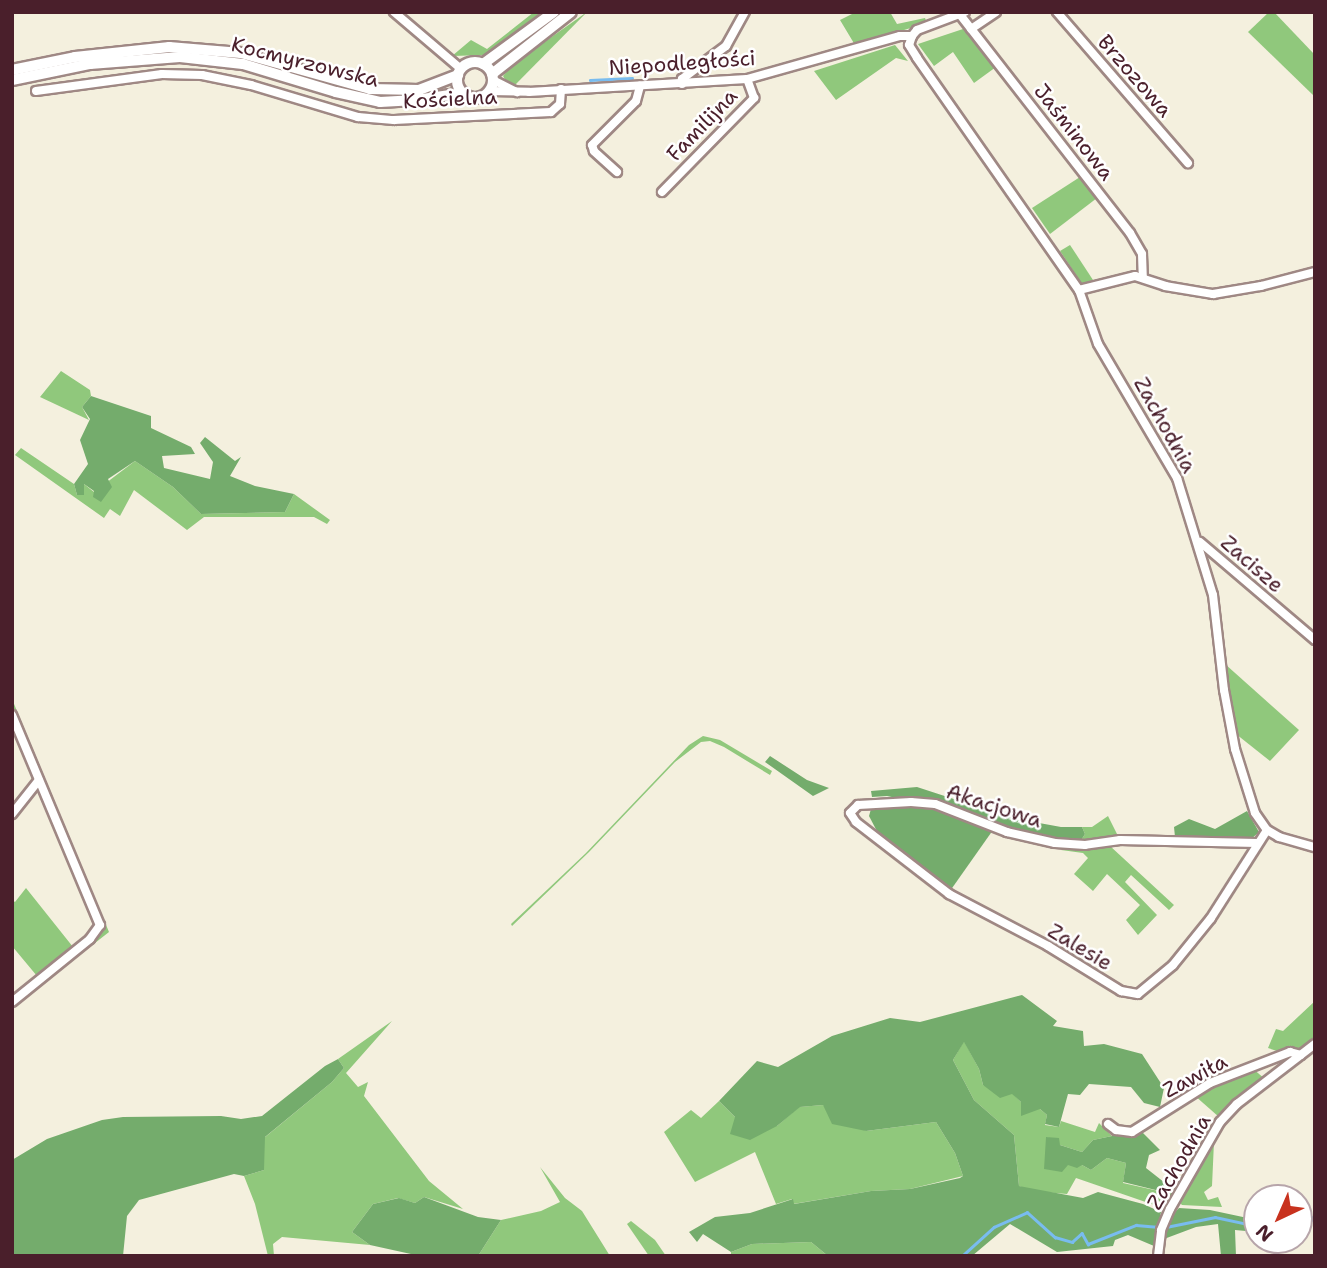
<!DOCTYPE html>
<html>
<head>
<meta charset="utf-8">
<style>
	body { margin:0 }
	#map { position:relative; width:1327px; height:1268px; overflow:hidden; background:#f4f0de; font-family:"Shantell Sans",sans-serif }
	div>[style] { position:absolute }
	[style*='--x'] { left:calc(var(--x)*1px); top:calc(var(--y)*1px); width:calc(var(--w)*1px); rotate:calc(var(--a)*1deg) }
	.green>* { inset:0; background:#90c87c }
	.forest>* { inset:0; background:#74ac6c }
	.stream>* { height:2.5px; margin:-1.25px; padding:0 1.25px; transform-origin:1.25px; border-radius:1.25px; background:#79bcef }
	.roads { filter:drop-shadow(2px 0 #9f8884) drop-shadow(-2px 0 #9f8884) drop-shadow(0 2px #9f8884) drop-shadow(0 -2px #9f8884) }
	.minor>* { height:8px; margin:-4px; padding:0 4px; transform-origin:4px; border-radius:4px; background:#fff }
	.major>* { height:10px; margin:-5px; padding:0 5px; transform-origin:5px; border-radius:5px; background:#fff }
	.major>.ring { margin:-5px; padding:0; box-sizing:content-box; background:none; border:10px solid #fff; border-radius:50% }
	span { translate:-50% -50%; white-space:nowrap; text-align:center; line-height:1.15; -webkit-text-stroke:5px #fff; paint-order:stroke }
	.street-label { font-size:21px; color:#4a1f2b }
	.frame { position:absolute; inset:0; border:14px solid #4a1f2b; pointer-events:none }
	.north { position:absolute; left:1243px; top:1184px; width:70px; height:70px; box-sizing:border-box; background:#fff; border:2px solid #b7a5aa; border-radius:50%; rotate:224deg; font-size:19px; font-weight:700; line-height:28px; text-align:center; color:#4a1f2b }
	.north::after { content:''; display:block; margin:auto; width:24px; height:32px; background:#c8321e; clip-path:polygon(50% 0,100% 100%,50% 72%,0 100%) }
</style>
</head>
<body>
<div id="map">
	<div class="green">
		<i style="clip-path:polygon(534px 12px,542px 12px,486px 55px,452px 56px,471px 40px,487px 49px)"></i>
		<i style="clip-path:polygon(587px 12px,515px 85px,507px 83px,503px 76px,513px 64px)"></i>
		<i style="clip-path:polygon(856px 12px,890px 12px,897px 24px,925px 18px,927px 23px,855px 45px,840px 20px)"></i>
		<i style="clip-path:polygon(1269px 12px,1274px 12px,1315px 55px,1314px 96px,1248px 32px)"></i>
		<i style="clip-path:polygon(966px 28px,996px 67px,974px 83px,953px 52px,934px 66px,918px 44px)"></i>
		<i style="clip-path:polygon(895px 45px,908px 61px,896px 58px,836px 100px,814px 71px)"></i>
		<i style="clip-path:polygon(1080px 177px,1097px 198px,1050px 234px,1032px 208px)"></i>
		<i style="clip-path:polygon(1070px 245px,1074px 251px,1093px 280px,1082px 284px,1060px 251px)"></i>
		<i style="clip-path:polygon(61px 371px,90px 390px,91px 396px,82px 407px,89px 420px,40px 397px)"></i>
		<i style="clip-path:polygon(21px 448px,74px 484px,77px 495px,84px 484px,94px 492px,135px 461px,173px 487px,201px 514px,285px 512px,294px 494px,330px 520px,327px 524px,314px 517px,204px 517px,187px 530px,134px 490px,120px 516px,110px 509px,104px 518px,15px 455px)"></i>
		<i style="clip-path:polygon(1225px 664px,1299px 730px,1270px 761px,1236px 734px)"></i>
		<i style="clip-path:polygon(12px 699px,109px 932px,12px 1008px,12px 1004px,100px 933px,104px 926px,12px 710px)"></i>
		<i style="clip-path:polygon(703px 736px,720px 740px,772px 771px,770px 775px,724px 747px,710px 741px,701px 742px,675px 762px,589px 852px,512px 926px,511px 924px,586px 853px,689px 745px)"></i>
		<i style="clip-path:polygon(1108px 816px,1119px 838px,1080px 842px,1085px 834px,1082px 827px,1092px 827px)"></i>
		<i style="clip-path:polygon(1110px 846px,1174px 905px,1169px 910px,1131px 875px,1125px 882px,1157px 915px,1138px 935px,1126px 920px,1140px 905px,1107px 874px,1093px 891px,1074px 874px,1088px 858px,1083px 853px,1061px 850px,1064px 847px)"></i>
		<i style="clip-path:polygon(26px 888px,73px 947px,37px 976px,12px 946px,12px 900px,15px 902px)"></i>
		<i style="clip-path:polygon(1315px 1001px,1315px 1038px,1298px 1051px,1283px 1053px,1268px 1048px,1276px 1029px,1283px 1031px)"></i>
		<i style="clip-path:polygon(392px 1021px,346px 1073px,358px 1087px,368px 1082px,364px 1096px,429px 1181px,463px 1209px,424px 1197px,415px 1203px,398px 1198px,373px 1204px,352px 1232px,370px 1245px,282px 1237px,273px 1244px,274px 1256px,268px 1256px,255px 1204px,244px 1176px,264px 1170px,264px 1138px,332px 1082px,344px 1068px,338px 1059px)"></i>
		<i style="clip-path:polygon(964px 1041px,979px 1069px,983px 1085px,1012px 1093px,1021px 1102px,1040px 1109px,1047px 1115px,1045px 1125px,1059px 1127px,1061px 1121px,1095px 1132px,1099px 1123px,1112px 1136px,1093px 1140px,1082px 1152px,1060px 1145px,1047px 1137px,1068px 1165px,1082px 1165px,1091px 1170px,1107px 1158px,1126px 1163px,1123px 1183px,1172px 1194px,1163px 1208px,1076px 1178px,1067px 1194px,1032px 1191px,1019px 1186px,1014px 1135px,974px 1100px,953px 1060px)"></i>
		<i style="clip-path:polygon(1252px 1068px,1265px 1079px,1219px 1117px,1194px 1095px,1211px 1084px)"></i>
		<i style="clip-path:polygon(719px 1101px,735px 1117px,777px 1126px,799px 1107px,823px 1105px,866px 1131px,936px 1122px,955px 1153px,963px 1176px,910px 1189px,871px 1191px,793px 1204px,792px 1199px,776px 1204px,755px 1152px,695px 1182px,664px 1132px,691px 1110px,701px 1118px)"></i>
		<i style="clip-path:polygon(1223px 1123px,1214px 1142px,1212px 1186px,1204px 1192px,1208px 1200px,1218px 1197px,1222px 1207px,1182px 1205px,1178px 1201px)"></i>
		<i style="clip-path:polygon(540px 1167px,565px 1198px,582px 1211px,610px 1256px,478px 1256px,501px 1220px,541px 1211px,560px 1202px)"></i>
		<i style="clip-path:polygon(631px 1221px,655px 1240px,666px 1256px,649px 1256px,627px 1224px)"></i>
		<i style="clip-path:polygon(811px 1242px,828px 1256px,731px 1256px,731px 1252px,752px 1244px)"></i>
	</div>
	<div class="forest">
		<i style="clip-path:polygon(91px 396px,151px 416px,151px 428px,191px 447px,195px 454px,162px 456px,164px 468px,210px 479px,213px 462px,200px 443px,205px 437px,235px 461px,241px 457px,230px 476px,255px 486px,294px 494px,285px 512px,201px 514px,173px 487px,135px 461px,108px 479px,112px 487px,101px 502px,93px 497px,94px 491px,84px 484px,84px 495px,77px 495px,74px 484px,88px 464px,80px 440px,90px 419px,82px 407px)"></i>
		<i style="clip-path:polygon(770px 756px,807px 780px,829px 788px,813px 796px,765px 762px)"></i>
		<i style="clip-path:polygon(917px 787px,1012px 818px,1061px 827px,1082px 827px,1085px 834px,1080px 842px,1057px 840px,1009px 830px,968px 813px,887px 796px,872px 797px,871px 791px)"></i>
		<i style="clip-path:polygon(894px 806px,938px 809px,993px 830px,950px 891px,880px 837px,869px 816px,871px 809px)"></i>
		<i style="clip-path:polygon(1247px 811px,1259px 832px,1249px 841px,1175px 837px,1174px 827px,1189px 819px,1215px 829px)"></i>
		<i style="clip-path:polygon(1022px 995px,1057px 1021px,1053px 1026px,1083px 1031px,1084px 1046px,1104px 1044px,1142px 1054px,1164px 1088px,1160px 1107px,1144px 1103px,1131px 1087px,1089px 1084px,1080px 1095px,1068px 1094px,1059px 1127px,1045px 1124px,1047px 1115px,1040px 1109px,1021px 1116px,1021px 1102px,1012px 1094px,1000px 1098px,983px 1085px,979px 1069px,964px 1042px,953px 1060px,974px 1100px,1014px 1135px,1019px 1186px,1083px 1198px,1098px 1192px,1143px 1204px,1161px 1212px,1154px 1246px,1128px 1235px,1115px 1240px,1113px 1246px,1057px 1252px,1010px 1224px,972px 1256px,828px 1256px,811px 1242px,752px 1244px,731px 1252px,703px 1234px,697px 1242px,689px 1232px,715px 1217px,750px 1213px,793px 1199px,794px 1204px,871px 1191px,910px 1189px,960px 1178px,963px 1176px,955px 1153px,936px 1122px,866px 1131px,832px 1124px,823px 1105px,800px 1107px,777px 1126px,750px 1140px,730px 1134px,735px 1117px,719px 1101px,757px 1061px,778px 1067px,832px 1036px,890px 1018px,920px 1022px)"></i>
		<i style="clip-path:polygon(338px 1059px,344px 1068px,332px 1082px,265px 1137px,264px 1170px,244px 1176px,234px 1174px,139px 1200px,127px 1216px,123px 1256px,12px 1256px,12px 1160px,47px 1139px,102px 1120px,123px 1117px,221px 1116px,241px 1119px,262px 1116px,325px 1066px)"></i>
		<i style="clip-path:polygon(1139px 1129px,1160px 1150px,1149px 1155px,1146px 1168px,1174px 1190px,1172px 1194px,1123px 1182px,1126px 1163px,1107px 1158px,1091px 1170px,1082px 1165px,1077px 1168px,1068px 1165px,1062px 1172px,1044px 1169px,1046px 1137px,1059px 1138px,1060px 1145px,1082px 1152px,1093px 1140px,1112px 1136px,1114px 1131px)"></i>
		<i style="clip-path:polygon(424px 1197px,478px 1217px,501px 1220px,478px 1256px,420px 1256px,370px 1245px,352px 1232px,373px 1204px,399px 1198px,415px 1203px)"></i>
		<i style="clip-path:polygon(1179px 1208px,1210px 1210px,1257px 1220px,1257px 1232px,1235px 1230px,1236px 1256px,1221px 1256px,1218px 1224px,1196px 1227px,1164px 1239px,1171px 1216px)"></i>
	</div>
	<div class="stream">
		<i style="--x:590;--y:80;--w:42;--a:-2.7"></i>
		<i style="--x:1299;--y:1216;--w:12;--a:5"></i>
		<i style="--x:1311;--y:1217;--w:6;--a:51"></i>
		<i style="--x:1166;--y:1227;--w:50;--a:-11.5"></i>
		<i style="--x:1215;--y:1217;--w:43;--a:12.1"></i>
		<i style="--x:962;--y:1256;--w:43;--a:-42.2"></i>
		<i style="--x:994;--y:1227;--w:36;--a:-24"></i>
		<i style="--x:1027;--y:1212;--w:38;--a:42"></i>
		<i style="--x:1055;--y:1237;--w:18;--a:16"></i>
		<i style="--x:1072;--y:1242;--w:13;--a:-42"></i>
		<i style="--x:1082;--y:1233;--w:13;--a:61"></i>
		<i style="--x:1088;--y:1244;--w:52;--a:-21.6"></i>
		<i style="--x:1136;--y:1225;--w:23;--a:5"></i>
	</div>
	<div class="roads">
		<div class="minor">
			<i style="--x:394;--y:12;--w:88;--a:40.4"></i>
			<i style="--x:958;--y:12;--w:280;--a:52.1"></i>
			<i style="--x:1130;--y:233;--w:24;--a:60"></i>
			<i style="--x:1142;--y:254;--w:24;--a:88"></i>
			<i style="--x:1057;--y:12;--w:200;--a:49.1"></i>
			<i style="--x:971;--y:29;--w:30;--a:-34"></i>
			<i style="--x:912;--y:36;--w:9;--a:108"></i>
			<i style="--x:909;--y:45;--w:15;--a:58"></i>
			<i style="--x:917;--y:58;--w:283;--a:55.1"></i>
			<i style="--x:1079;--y:290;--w:57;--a:70.6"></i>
			<i style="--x:1098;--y:344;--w:156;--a:59.5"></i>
			<i style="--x:1177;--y:478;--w:122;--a:72.9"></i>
			<i style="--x:1213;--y:595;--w:96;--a:83.4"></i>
			<i style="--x:1224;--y:690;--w:60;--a:79.4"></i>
			<i style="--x:1235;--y:749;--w:67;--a:72.6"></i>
			<i style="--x:1255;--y:813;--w:21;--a:55"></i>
			<i style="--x:1267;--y:830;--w:14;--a:30"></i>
			<i style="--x:1279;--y:837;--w:37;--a:16"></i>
			<i style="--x:493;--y:80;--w:27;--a:27"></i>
			<i style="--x:682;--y:84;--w:5;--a:-90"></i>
			<i style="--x:682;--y:79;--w:55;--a:-36.9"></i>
			<i style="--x:726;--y:46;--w:39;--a:-61"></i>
			<i style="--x:36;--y:91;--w:127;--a:-7.7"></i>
			<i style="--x:162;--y:74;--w:40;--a:1.4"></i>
			<i style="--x:202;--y:75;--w:50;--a:11.5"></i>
			<i style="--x:251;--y:85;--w:112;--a:16.7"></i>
			<i style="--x:358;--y:117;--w:36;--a:5"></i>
			<i style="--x:394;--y:120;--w:157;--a:-2.9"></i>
			<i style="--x:551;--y:112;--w:12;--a:-42"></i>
			<i style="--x:560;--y:104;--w:15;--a:-86"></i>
			<i style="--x:490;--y:91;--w:39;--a:1"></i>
			<i style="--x:529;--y:92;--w:218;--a:-3.4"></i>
			<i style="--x:747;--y:79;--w:159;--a:-15.7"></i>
			<i style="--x:900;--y:36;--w:12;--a:0"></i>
			<i style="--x:912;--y:36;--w:8;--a:-50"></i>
			<i style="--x:917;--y:30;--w:51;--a:-20.6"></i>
			<i style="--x:617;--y:172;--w:31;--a:-138"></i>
			<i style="--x:594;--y:151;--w:6;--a:-108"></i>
			<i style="--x:592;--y:145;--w:62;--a:-45"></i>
			<i style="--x:636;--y:101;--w:16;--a:-75"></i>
			<i style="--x:662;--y:192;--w:132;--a:-45.6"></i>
			<i style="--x:754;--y:98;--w:20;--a:-110"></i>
			<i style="--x:1079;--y:290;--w:58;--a:-14"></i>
			<i style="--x:1135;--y:276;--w:32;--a:18"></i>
			<i style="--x:1165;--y:286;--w:49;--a:9.5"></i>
			<i style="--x:1213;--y:294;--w:49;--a:-9.5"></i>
			<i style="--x:1261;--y:286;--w:56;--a:-14.5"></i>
			<i style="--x:1200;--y:542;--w:151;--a:40.4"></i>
			<i style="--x:12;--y:715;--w:228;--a:67.3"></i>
			<i style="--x:100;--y:925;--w:17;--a:126"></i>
			<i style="--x:90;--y:939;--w:100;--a:141.1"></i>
			<i style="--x:12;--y:814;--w:43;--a:-51.5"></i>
			<i style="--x:1257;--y:843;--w:137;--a:-178.7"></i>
			<i style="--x:1120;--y:840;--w:35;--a:172"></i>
			<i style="--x:1085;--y:845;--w:30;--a:-176"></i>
			<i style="--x:1055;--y:843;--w:49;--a:-167.1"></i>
			<i style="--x:1007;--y:832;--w:77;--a:-158.7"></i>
			<i style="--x:935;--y:804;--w:24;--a:-175"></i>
			<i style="--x:911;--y:802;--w:53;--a:176.8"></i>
			<i style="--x:858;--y:805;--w:11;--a:135"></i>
			<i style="--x:850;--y:813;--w:11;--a:56"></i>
			<i style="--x:856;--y:822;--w:118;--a:37.7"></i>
			<i style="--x:949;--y:894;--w:112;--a:27.7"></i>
			<i style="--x:1048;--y:946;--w:86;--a:31.7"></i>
			<i style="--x:1121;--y:991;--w:17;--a:10"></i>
			<i style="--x:1138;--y:994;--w:45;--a:-39.6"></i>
			<i style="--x:1173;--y:965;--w:60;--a:-51"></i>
			<i style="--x:1211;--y:918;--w:104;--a:-57.5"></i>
			<i style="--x:1108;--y:1124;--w:10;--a:37"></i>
			<i style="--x:1116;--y:1130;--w:16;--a:7"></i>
			<i style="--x:1132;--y:1132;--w:92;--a:-32.1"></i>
			<i style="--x:1210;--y:1083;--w:86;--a:-21.2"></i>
			<i style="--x:1290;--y:1052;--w:11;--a:15"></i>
			<i style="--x:1158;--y:1256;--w:26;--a:-83"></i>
			<i style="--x:1161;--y:1230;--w:23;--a:-67"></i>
			<i style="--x:1170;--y:1209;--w:100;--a:-60.1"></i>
			<i style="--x:1220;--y:1122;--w:25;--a:-47"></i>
			<i style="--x:1237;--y:1104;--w:98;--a:-37.6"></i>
		</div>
		<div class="major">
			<i class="ring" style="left:457px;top:62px;width:26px;height:26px"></i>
			<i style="--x:483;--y:64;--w:88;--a:-36.2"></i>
			<i style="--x:12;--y:70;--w:64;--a:-11.7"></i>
			<i style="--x:75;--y:57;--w:95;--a:-6.1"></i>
			<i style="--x:169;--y:47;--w:72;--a:4.8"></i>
			<i style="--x:241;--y:53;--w:134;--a:15.6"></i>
			<i style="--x:370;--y:89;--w:49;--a:1.2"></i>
			<i style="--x:419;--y:90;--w:42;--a:-21"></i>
			<i style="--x:492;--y:74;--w:100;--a:-38.1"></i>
			<i style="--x:12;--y:80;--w:80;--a:-11.6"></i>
			<i style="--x:90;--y:64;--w:90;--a:-4.4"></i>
			<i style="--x:180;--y:57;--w:63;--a:6.3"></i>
			<i style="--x:243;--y:64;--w:97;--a:16.8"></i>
			<i style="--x:336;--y:92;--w:45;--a:12.8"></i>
			<i style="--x:380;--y:102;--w:36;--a:-3"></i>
			<i style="--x:416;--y:100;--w:48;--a:-8.5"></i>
		</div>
	</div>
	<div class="street-label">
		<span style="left:305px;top:62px;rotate:14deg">Kocmyrzowska</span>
		<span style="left:682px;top:63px;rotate:-4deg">Niepodległości</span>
		<span style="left:1135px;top:76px;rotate:49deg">Brzozowa</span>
		<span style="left:450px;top:99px;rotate:-3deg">Kościelna</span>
		<span style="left:702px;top:125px;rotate:-46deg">Familijna</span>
		<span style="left:1074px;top:132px;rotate:52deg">Jaśminowa</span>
		<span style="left:1165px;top:425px;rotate:61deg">Zachodnia</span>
		<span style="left:1252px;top:564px;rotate:41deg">Zacisze</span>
		<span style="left:994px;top:806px;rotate:18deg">Akacjowa</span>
		<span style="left:1080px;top:947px;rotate:31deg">Zalesie</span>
		<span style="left:1195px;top:1076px;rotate:-28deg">Zawiła</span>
		<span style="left:1179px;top:1162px;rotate:-60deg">Zachodnia</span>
	</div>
	<div class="frame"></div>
	<div class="north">N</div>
</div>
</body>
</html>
